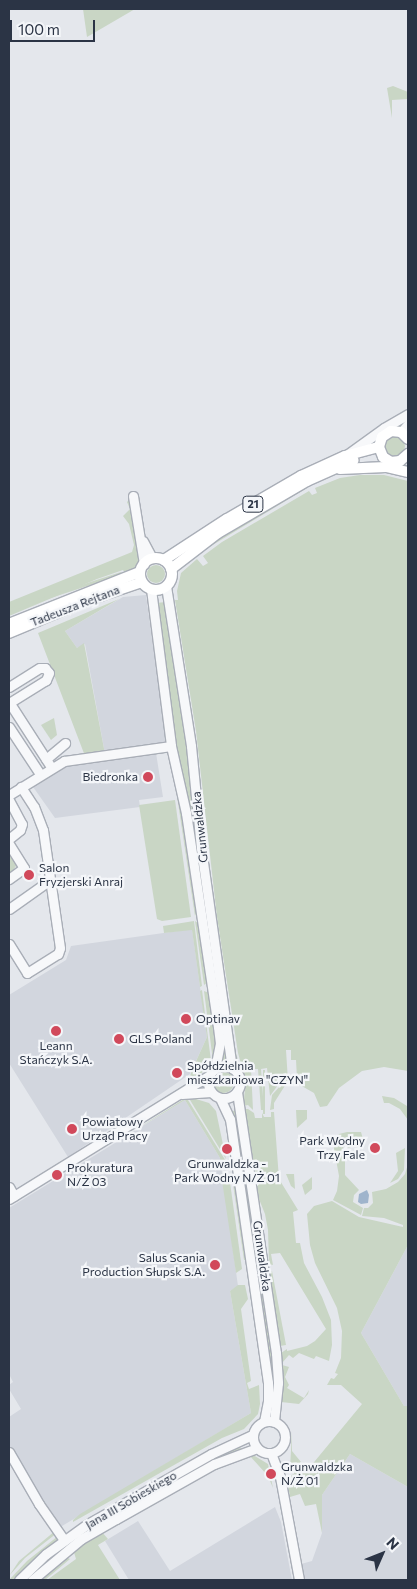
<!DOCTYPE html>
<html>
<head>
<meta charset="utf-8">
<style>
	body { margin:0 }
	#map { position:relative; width:417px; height:1589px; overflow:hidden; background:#e4e7ec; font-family:Commissioner,sans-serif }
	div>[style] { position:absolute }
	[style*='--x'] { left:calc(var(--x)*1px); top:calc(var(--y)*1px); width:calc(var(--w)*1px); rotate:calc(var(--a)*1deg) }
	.built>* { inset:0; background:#d2d6de }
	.green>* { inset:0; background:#c9d6c5; transform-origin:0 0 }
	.round { border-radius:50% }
	.water>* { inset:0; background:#9fb4cc }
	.roads { filter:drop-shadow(1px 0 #a9aeb7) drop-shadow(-1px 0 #a9aeb7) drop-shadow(0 1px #a9aeb7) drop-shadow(0 -1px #a9aeb7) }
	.minor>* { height:9px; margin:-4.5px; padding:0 4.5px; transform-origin:4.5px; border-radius:4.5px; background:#f7f8fa }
	.minor>.ring { margin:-4.5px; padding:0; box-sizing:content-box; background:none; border:9px solid #f7f8fa; border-radius:50% }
	.major>* { height:10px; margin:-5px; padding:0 5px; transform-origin:5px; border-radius:5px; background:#fff }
	.major>.ring { margin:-5px; padding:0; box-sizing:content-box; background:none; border:10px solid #fff; border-radius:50% }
	.dots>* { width:14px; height:14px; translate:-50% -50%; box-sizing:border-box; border:2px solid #f4f6f9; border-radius:50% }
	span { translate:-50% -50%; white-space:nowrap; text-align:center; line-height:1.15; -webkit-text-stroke:4.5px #f4f6f9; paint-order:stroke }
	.shield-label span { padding:1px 4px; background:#f4f6f9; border:1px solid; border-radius:4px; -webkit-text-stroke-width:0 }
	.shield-label { font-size:11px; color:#2b3445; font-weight:700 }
	.street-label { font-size:12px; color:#2b3445 }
	.poi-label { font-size:12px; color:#2b3445 }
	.right { translate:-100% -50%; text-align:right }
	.left { translate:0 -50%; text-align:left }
	.frame { position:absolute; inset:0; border:10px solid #2b3445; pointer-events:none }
	.north { position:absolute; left:357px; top:1529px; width:50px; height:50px; -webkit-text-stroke:4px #f4f6f9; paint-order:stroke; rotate:46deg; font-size:14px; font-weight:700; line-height:20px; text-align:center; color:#2b3445 }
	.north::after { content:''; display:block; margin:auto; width:18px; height:22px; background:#2b3445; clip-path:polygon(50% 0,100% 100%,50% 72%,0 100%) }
	.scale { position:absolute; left:10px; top:20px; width:85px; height:22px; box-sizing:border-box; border:2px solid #2b3445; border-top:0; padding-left:6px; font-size:15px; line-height:18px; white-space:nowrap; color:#2b3445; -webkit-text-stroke:4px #f4f6f9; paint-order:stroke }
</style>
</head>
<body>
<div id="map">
	<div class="built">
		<i style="clip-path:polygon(146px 595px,167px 744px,105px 754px,85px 644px,77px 648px,65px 631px,123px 597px)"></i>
		<i style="clip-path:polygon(156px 753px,163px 797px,139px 800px,140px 807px,55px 818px,31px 784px,66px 763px)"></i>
		<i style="clip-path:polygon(192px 929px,207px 1037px,190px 1074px,68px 1157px,9px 1063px,9px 995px,66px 960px,71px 946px)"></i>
		<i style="clip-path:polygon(185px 1100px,220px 1158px,238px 1286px,230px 1291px,251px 1413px,57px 1529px,9px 1449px,9px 1417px,21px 1409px,9px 1389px,9px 1385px,13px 1382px,9px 1374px,9px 1208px)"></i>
		<i style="clip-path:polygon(408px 1245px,408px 1406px,404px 1406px,361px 1333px)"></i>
		<i style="clip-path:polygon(350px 1454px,408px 1487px,408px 1580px,303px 1580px,301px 1564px,312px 1561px,322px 1533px,322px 1495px)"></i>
		<i style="clip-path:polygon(275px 1507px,281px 1522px,292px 1580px,129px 1580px,105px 1541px,138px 1521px,170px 1571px)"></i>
	</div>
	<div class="green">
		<i style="clip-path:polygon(83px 9px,135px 9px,87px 37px)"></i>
		<i style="clip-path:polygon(393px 86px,408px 92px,408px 99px,392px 100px,392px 118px,387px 88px)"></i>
		<i class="round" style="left:385px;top:436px;width:20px;height:20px"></i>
		<i style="clip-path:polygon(360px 475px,384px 475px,408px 481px,408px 1071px,384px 1067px,362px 1071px,339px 1088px,327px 1106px,320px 1107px,314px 1093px,293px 1081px,297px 1078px,296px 1060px,291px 1060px,291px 1050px,286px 1050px,288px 1081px,278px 1085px,270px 1096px,267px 1068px,261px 1069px,264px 1110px,261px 1110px,258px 1069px,251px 1069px,253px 1110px,248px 1105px,243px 1106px,246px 1082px,238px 1053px,217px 917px,196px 731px,175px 600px,178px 600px,177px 591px,181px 573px,197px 559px,203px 566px,208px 563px,203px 556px,222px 542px,309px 491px,312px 495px,317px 493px,315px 488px,340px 478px)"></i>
		<i style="clip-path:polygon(304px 487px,307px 488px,201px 552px,205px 546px)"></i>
		<i style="clip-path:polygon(129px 500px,140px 565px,138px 568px,125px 573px,123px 570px,97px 579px,9px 616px,9px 602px,132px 552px,134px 545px,129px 524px,123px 516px,130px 509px,127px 502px)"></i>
		<i class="round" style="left:147px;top:565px;width:18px;height:18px"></i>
		<i style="left:121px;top:572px;width:3px;height:121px;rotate:72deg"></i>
		<i style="clip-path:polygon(119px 599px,65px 631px,77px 648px,84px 643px,105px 754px,85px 756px,38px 633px)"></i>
		<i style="clip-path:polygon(172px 601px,192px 720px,207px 865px,223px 973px,236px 1053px,244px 1080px,243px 1102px,241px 1096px,244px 1080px,236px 1064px,233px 1048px,212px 909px)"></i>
		<i style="clip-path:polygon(166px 602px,184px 721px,228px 1062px,220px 1062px,156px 603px)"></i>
		<i style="clip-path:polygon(54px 718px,57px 735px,51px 740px,41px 725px)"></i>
		<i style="clip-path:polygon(177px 796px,182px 812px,197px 912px,195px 916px)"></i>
		<i style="clip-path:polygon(175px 800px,191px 917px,162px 921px,157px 919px,139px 805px)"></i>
		<i style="clip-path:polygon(9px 846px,18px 863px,9px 876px)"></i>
		<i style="clip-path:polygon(194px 921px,202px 986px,200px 987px,192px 930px,164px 933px,163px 926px)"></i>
		<i style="clip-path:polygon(195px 921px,198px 923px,208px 982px,204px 985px)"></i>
		<i style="clip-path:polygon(202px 990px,211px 1061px,204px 1071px,192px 1080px,190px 1076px,192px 1070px,207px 1037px,200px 991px)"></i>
		<i style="clip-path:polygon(204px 991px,209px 993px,216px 1043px,213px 1061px)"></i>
		<i style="left:263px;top:1070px;width:2px;height:44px"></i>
		<i class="round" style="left:212px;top:1071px;width:22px;height:22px"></i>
		<i style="clip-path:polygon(286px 1084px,274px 1103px,274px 1109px,270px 1110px,272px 1095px,281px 1085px)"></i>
		<i style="clip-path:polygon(382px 1096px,394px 1098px,407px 1106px,408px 1120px,400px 1109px,389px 1103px,384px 1103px)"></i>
		<i style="clip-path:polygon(184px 1099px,188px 1100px,227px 1163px,226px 1168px,221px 1169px,220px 1158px,185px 1100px,132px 1132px)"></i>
		<i style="clip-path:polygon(196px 1099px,209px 1103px,216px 1111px,226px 1159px,190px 1100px)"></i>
		<i style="clip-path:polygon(245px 1109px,248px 1109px,254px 1113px,255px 1118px,262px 1118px,262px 1113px,264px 1117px,271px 1117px,271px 1112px,274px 1112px,279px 1179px,298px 1210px,293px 1212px,296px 1243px,300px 1243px,304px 1263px,322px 1297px,331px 1320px,332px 1345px,329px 1361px,316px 1356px,314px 1359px,299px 1353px,293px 1358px,289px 1355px,282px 1363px,281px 1353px,287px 1349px,287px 1351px,307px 1346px,315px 1341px,326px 1329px,280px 1253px,271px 1254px,273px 1265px,269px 1264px,268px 1230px,265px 1214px,259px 1199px)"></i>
		<i style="clip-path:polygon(236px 1110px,260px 1259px,253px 1259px,231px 1112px)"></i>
		<i style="clip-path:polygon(296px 1110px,307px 1110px,307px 1119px,297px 1128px)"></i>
		<i style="clip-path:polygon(347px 1132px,361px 1132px,363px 1139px,349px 1148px,344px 1146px,341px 1152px,345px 1156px,345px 1175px,359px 1190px,354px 1195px,353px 1202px,363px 1208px,361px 1215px,333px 1200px,337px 1191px,339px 1176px,333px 1143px,339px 1134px)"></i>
		<i style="clip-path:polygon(405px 1148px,404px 1170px,398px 1179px,390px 1183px,398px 1171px,396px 1153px)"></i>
		<i style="clip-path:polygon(408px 1164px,408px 1245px,361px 1333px,404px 1406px,408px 1406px,408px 1487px,350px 1454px,322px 1495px,322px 1533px,316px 1504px,305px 1506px,300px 1494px,290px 1497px,287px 1479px,306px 1464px,310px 1467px,362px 1404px,341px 1385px,327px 1385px,331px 1378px,334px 1379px,338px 1374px,335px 1373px,341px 1358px,342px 1331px,337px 1308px,315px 1263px,310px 1245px,307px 1214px,314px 1206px,332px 1201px,359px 1217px,403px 1227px,403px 1225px,384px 1218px,362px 1216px,364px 1208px,368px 1208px,373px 1203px,372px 1192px,386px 1189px,398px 1182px,405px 1174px)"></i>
		<i style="clip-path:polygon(221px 1174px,229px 1175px,242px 1269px,236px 1273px)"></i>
		<i style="clip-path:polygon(286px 1174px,294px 1174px,295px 1189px,291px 1186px)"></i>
		<i style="clip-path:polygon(232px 1177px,235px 1181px,247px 1260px,244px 1260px)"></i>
		<i style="clip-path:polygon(312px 1177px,312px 1189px,305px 1195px,302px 1185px)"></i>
		<i style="clip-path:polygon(260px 1262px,275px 1366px,273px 1400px,271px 1400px,254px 1263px)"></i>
		<i style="clip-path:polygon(272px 1271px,286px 1345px,280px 1346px,270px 1273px)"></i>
		<i style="clip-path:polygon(238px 1285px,245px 1285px,248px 1299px,241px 1309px,251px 1381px,247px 1383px,249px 1389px,259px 1385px,260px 1404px,258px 1414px,244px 1429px,222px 1438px,73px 1522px,73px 1520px,80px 1514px,251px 1413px,230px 1291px)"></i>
		<i style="clip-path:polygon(282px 1365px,289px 1367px,285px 1377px,289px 1385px,287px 1388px,304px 1398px,309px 1390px,308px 1394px,299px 1404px,281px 1402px)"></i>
		<i style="clip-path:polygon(292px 1431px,292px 1451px,301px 1462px,290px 1469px)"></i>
		<i style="clip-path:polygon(239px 1445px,241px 1449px,216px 1459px,43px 1565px,28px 1580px,24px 1580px,74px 1536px,210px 1458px)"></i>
		<i style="clip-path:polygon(249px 1455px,253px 1455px,268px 1464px,273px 1488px,268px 1476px)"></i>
		<i style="clip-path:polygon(55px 1531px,57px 1533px,25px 1558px,9px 1576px,19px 1561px)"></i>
		<i style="clip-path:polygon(101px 1531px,108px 1539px,98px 1545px,120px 1580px,47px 1580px,76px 1559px,73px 1549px)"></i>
		<i style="clip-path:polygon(58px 1536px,58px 1541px,15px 1580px,9px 1580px,27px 1561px)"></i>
		<i style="clip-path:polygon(64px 1556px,70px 1559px,45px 1580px,36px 1580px)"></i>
	</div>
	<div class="water">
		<i style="clip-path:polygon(367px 1190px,369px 1195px,368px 1203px,361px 1204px,358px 1202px,359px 1194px)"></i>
	</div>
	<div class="roads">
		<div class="minor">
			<i style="--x:401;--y:432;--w:11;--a:-49"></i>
			<i style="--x:348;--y:454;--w:44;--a:-35.8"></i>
			<i style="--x:384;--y:428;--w:28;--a:-30"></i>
			<i style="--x:133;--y:496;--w:69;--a:80.8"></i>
			<i style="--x:143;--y:541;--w:19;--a:62"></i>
			<i style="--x:166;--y:586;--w:162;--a:81.1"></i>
			<i style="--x:191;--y:746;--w:102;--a:84.4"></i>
			<i style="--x:201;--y:848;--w:222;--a:82"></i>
			<i style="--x:151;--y:589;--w:158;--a:82.7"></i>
			<i style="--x:171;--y:746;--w:69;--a:77.4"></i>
			<i style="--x:186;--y:813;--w:216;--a:81.5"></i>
			<i style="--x:218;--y:1027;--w:16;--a:83"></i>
			<i style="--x:220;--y:1043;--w:25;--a:101"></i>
			<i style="--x:9;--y:687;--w:36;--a:-32"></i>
			<i style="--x:40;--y:668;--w:5;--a:0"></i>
			<i style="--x:45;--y:668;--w:6;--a:51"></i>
			<i style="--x:49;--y:673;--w:8;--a:113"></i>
			<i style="--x:46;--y:680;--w:44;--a:148.1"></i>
			<i style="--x:9;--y:702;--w:77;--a:57.1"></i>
			<i style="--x:9;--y:727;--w:56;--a:56.6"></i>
			<i style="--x:46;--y:759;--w:25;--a:-40"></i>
			<i style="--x:9;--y:795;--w:65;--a:-31.7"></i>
			<i style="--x:64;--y:761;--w:108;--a:-8"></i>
			<i style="--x:9;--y:800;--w:27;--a:62"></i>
			<i style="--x:22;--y:824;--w:6;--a:108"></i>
			<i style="--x:20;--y:830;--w:14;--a:141"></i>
			<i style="--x:9;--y:844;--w:28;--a:58"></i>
			<i style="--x:24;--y:868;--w:19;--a:144"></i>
			<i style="--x:9;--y:909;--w:50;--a:-35.3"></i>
			<i style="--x:9;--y:944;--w:34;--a:58"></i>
			<i style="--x:27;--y:973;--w:36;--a:-32"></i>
			<i style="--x:58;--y:954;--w:6;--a:-72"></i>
			<i style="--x:60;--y:948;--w:119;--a:-98.2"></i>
			<i style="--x:43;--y:830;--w:25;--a:-111"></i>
			<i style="--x:34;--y:807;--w:24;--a:-123"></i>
			<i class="ring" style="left:208px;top:1066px;width:23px;height:23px"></i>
			<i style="--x:237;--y:1092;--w:264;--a:81.5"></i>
			<i style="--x:276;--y:1353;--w:30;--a:86"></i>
			<i style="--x:278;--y:1383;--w:39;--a:96"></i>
			<i style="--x:182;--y:1094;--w:29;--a:-4"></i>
			<i style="--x:220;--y:1098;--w:23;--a:65"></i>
			<i style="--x:230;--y:1119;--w:267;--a:81.8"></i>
			<i style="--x:268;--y:1383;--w:18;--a:90"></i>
			<i style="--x:268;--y:1401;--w:21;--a:101"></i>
			<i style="--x:9;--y:1187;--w:10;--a:61"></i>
			<i style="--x:9;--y:1199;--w:234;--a:-31.7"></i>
			<i class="ring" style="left:253px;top:1421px;width:23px;height:23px"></i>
			<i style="--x:9;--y:1452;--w:60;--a:60"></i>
			<i style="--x:39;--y:1504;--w:44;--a:55.2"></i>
			<i style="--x:271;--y:1453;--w:26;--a:69"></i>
			<i style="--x:280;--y:1477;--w:105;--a:79.5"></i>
			<i style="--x:19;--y:1580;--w:37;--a:-44"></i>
			<i style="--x:46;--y:1554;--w:49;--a:-35.9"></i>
			<i style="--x:86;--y:1525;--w:144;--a:-29.6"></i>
			<i style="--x:211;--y:1454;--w:45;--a:-24.9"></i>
			<i style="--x:32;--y:1580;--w:64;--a:-39.9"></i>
			<i style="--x:81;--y:1539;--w:40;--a:-29.7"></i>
			<i style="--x:116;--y:1519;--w:112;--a:-29.3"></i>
			<i style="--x:214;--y:1464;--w:46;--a:-20.4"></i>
		</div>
		<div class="major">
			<i style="--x:408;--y:439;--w:10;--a:-135"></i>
			<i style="--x:401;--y:432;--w:10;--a:-174"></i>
			<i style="--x:391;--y:431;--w:11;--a:146"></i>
			<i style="--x:382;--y:437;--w:10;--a:107"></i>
			<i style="--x:379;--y:447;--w:11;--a:68"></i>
			<i style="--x:383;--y:457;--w:9;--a:32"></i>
			<i style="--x:391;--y:462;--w:9;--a:-6"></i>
			<i style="--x:400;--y:461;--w:11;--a:-41"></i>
			<i style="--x:340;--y:469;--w:46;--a:-2.5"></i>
			<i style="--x:386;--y:467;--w:23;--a:13"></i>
			<i class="ring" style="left:140px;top:558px;width:22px;height:22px"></i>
			<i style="--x:164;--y:560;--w:75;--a:-33.1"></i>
			<i style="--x:227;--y:519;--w:86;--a:-30.2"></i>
			<i style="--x:301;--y:476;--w:48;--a:-24.4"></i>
			<i style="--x:345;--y:456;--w:35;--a:-15"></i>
			<i style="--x:171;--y:569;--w:59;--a:-37.5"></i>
			<i style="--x:218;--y:533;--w:103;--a:-30.3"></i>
			<i style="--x:307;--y:481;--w:51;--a:-24.1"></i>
			<i style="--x:9;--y:624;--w:141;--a:-21.7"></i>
			<i style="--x:9;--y:633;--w:80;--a:-22.7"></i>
			<i style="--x:83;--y:602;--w:62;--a:-18.7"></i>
		</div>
	</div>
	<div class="dots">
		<i style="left:148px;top:777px;background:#d1495b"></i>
		<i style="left:29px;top:875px;background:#d1495b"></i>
		<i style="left:186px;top:1019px;background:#d1495b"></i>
		<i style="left:56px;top:1031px;background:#d1495b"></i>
		<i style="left:119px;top:1039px;background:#d1495b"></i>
		<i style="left:177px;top:1073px;background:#d1495b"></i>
		<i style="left:72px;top:1129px;background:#d1495b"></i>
		<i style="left:375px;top:1148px;background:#d1495b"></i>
		<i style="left:227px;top:1149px;background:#d1495b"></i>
		<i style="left:57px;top:1175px;background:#d1495b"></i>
		<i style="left:215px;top:1265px;background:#d1495b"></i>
		<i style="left:271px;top:1474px;background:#d1495b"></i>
	</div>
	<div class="shield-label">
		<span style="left:253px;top:504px">21</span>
	</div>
	<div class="street-label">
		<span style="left:75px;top:606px;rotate:-21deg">Tadeusza Rejtana</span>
		<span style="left:200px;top:827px;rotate:-96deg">Grunwaldzka</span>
		<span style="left:262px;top:1256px;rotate:82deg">Grunwaldzka</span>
		<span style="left:131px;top:1500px;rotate:-30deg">Jana III Sobieskiego</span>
	</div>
	<div class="poi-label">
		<span class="right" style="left:138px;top:777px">Biedronka</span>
		<span class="left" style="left:39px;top:875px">Salon<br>Fryzjerski Anraj</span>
		<span class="left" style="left:196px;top:1019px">Optinav</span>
		<span class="left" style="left:129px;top:1039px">GLS Poland</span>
		<span style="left:56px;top:1053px">Leann<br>Stańczyk S.A.</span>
		<span class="left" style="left:187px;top:1073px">Spółdzielnia<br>mieszkaniowa "CZYN"</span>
		<span class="left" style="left:82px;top:1129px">Powiatowy<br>Urząd Pracy</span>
		<span class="right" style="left:365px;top:1148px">Park Wodny<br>Trzy Fale</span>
		<span style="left:227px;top:1171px">Grunwaldzka -<br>Park Wodny N/Ż 01</span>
		<span class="left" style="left:67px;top:1175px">Prokuratura<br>N/Ż 03</span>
		<span class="right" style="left:205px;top:1265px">Salus Scania<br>Production Słupsk S.A.</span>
		<span class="left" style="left:281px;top:1474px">Grunwaldzka<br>N/Ż 01</span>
	</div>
	<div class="frame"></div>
	<div class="north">N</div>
	<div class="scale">100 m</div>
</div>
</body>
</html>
